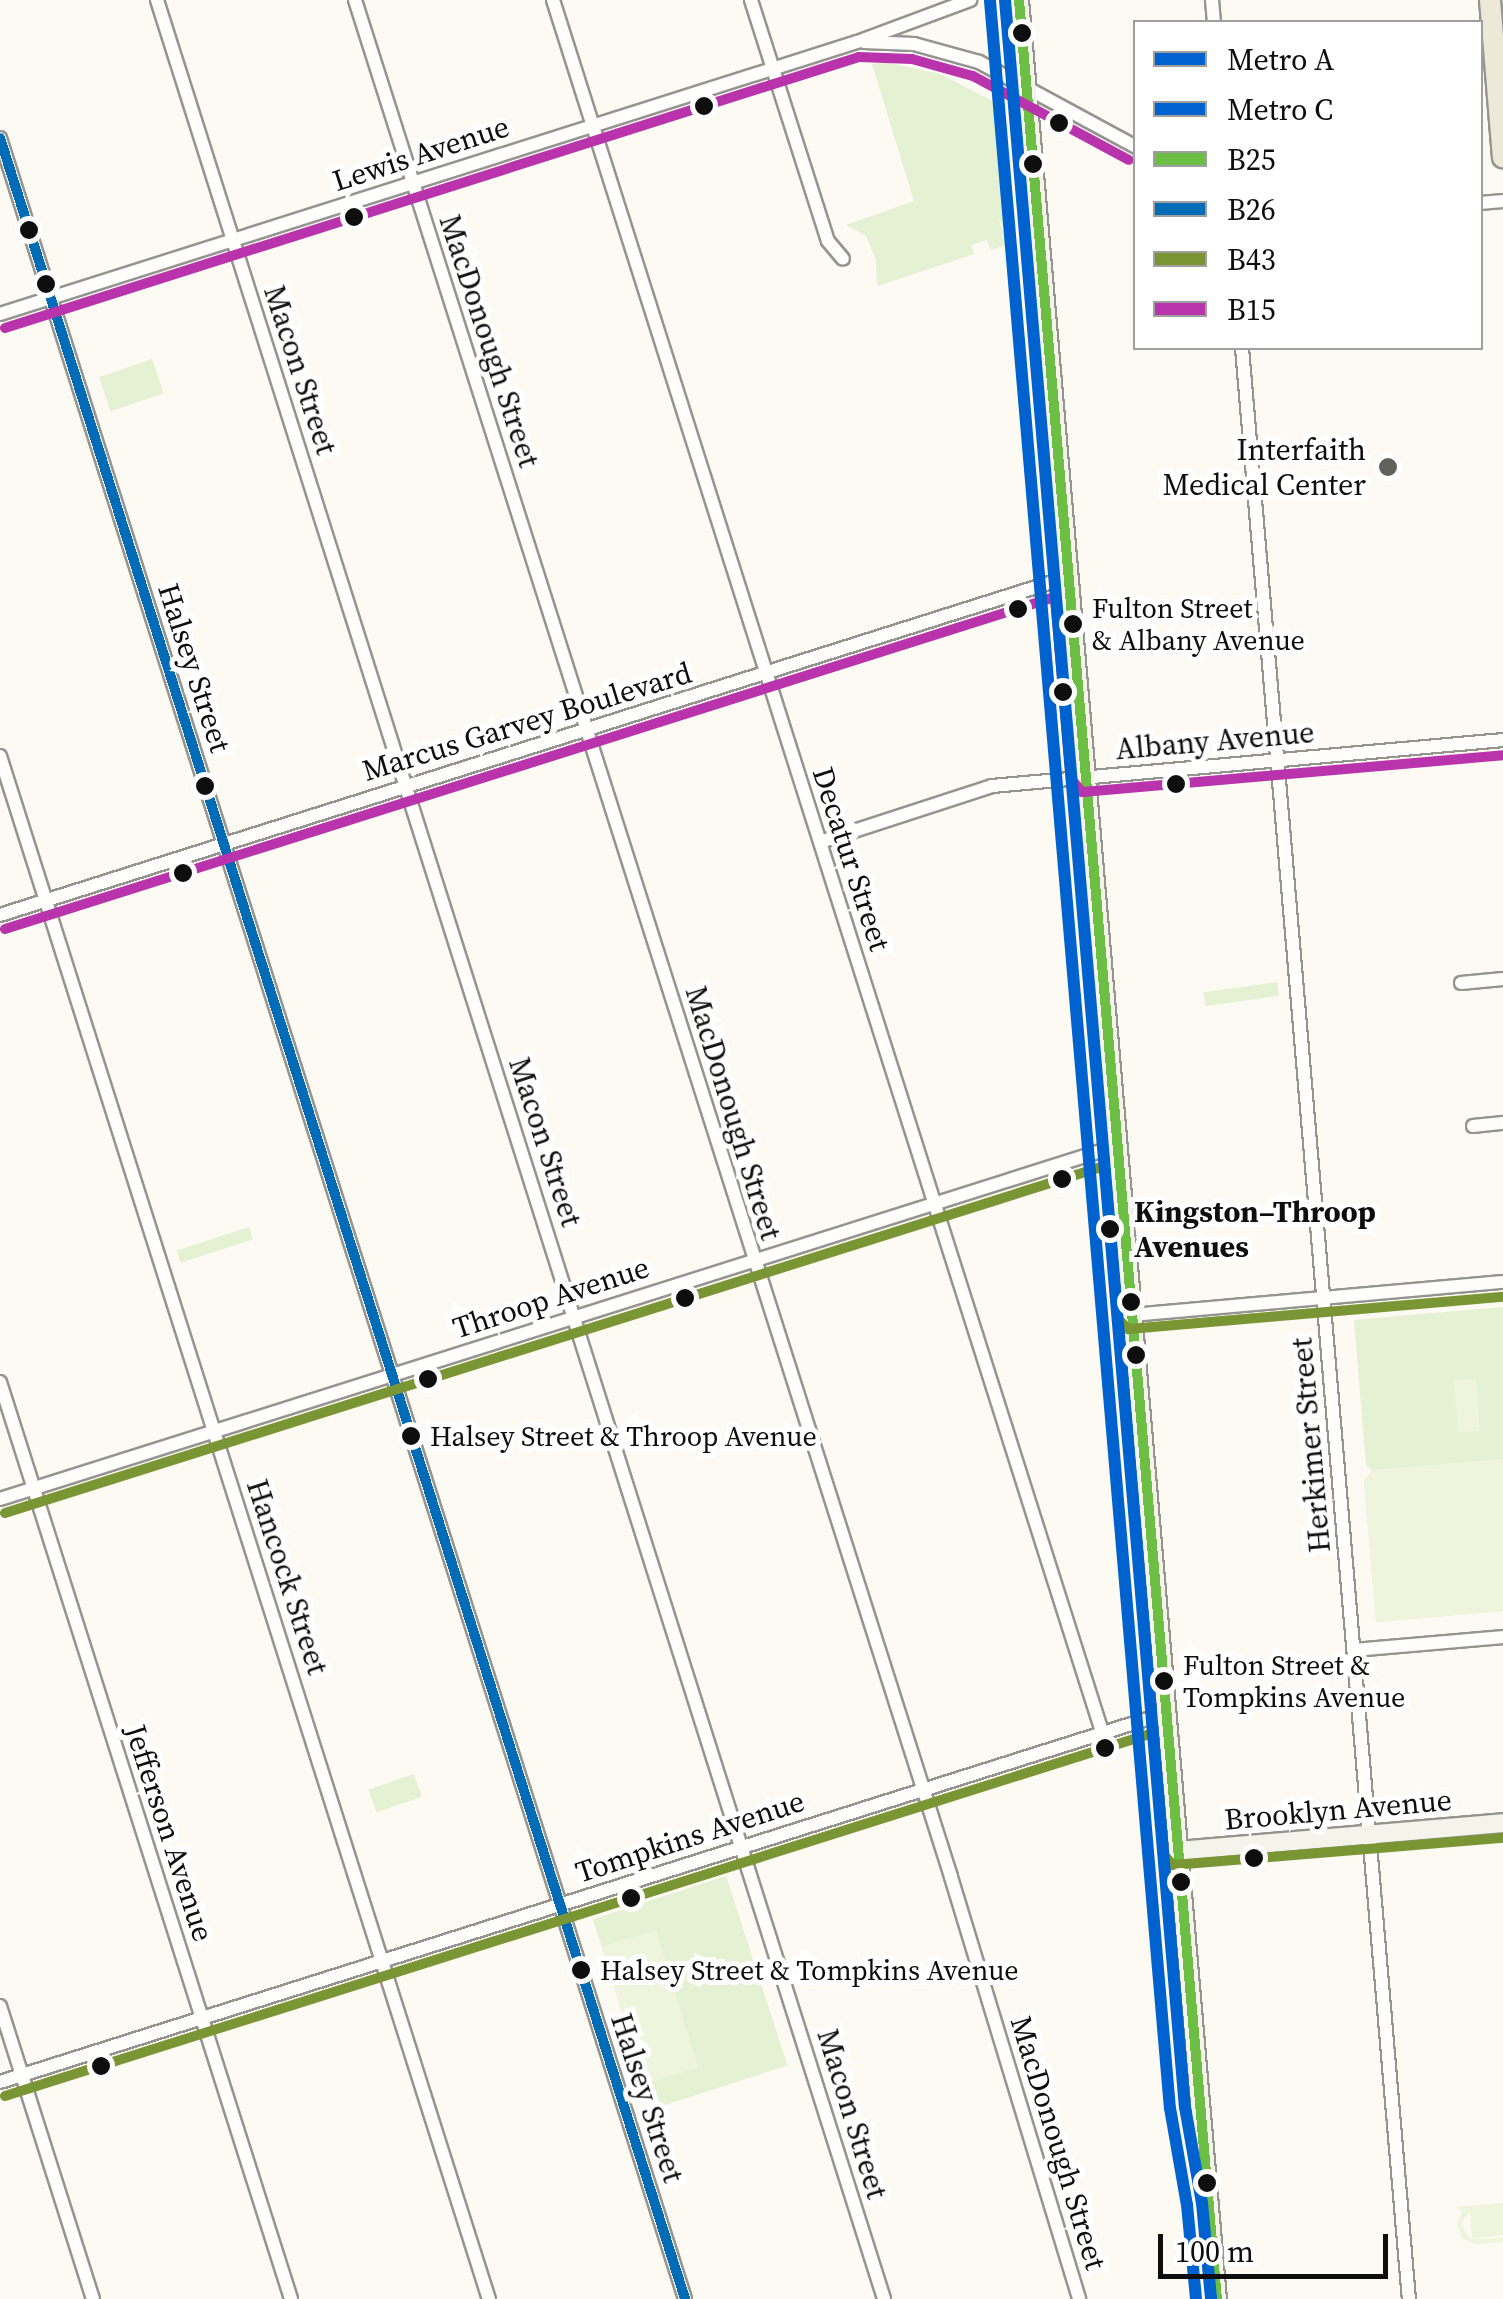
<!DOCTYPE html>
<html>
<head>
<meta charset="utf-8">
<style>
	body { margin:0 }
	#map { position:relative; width:1503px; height:2299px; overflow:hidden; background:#fcfaf2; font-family:"Source Serif 4",serif }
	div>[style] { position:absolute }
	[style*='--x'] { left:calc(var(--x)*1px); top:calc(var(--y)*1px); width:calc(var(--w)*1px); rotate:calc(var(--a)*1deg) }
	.green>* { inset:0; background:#e4f1d3; transform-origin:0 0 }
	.pitch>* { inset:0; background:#eef5dc; transform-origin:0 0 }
	.roads { filter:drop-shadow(2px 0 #959491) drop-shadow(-2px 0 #959491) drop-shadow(0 2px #959491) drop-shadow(0 -2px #959491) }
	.street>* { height:12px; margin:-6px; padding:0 6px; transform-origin:6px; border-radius:6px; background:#fffefd }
	.secondary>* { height:18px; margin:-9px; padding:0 9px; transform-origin:9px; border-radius:9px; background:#f5f4ea }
	.primary>* { height:20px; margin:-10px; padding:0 10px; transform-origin:10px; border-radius:10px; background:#ede8d8 }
	.bus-1>* { height:10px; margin:-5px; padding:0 5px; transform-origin:5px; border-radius:5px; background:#6cbe45 }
	.bus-2>* { height:10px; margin:-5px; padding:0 5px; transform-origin:5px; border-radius:5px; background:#006cb7 }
	.bus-3>* { height:10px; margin:-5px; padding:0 5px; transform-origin:5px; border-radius:5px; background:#799534 }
	.bus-4>* { height:10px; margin:-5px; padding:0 5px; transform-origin:5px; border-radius:5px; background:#b933ad }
	.metro-1>* { height:12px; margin:-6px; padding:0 6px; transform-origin:6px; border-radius:6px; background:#0062cf }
	.metro-2>* { height:12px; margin:-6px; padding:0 6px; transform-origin:6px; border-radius:6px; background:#0062cf }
	.dots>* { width:28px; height:28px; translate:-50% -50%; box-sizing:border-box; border:5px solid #fff; border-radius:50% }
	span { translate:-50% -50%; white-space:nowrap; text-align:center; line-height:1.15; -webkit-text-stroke:10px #fff; paint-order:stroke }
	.bus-label { font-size:28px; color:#0e0e0e }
	.left { translate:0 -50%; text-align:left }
	.street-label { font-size:30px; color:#0e0e0e }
	.poi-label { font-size:30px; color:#0e0e0e }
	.right { translate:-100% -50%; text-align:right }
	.stop-label { font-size:30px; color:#0e0e0e; font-weight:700 }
	.legend { position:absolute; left:1133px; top:20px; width:350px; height:330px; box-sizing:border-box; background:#fff; border:2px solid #9f9f9f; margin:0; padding:12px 18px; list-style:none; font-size:30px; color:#0e0e0e }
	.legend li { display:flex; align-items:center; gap:20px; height:50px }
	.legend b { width:50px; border:2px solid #9f9f9f }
	.scale { position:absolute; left:1158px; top:2234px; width:230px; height:45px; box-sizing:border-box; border:5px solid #0e0e0e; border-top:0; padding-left:12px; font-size:30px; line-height:35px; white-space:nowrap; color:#0e0e0e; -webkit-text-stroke:8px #fff; paint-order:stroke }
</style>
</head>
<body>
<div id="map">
	<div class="green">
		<i style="clip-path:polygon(885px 62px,940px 74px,995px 102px,1010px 240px,999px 218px,1006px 245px,991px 250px,987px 240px,971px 245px,974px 254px,877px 286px,876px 260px,866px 236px,846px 225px,914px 201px,872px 64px)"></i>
		<i style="left:152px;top:359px;width:36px;height:56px;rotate:71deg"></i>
		<i style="left:1277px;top:982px;width:14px;height:74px;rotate:82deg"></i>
		<i style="left:249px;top:1227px;width:13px;height:76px;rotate:72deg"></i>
		<i style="clip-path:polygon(1503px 1307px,1503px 1611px,1376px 1622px,1364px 1481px,1372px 1470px,1366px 1465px,1354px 1320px)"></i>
		<i style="left:414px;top:1774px;width:24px;height:48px;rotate:71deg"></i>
		<i style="left:726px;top:1876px;width:199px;height:140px;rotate:72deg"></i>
	</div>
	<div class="pitch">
		<i style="left:1476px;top:1379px;width:52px;height:22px;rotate:86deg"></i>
		<i style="clip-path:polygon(1503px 1459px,1503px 1611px,1376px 1622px,1364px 1481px,1372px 1470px)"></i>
		<i style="left:656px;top:1930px;width:144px;height:57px;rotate:73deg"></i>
		<i style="clip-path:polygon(1503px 2203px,1503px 2235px,1472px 2238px,1470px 2211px,1461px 2224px,1470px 2239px,1503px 2238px,1503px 2242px,1475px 2244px,1462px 2238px,1457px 2225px,1462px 2211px,1455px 2207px)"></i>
	</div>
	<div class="roads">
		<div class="street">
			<i style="--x:157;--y:0;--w:2411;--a:72.45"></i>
			<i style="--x:355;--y:0;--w:1969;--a:72.38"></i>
			<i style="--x:951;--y:1877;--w:441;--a:73.1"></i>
			<i style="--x:553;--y:0;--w:1817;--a:72.41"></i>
			<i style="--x:751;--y:0;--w:253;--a:72.3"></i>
			<i style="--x:828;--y:241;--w:23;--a:50"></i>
			<i style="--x:1212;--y:0;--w:22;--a:85"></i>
			<i style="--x:864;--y:42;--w:50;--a:2.3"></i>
			<i style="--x:914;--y:44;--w:67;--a:15.5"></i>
			<i style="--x:979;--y:62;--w:179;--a:28.4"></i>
			<i style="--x:0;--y:138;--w:2267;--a:72.41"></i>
			<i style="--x:1480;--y:203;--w:23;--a:-5"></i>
			<i style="--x:0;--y:314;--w:899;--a:-17.61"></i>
			<i style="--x:857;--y:42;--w:121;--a:-20.4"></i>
			<i style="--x:1242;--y:348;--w:1958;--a:85.11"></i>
			<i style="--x:0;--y:756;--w:1619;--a:72.42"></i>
			<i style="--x:820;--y:842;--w:181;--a:-18"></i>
			<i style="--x:992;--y:786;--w:513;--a:-5.14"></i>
			<i style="--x:0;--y:915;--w:1120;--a:-17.56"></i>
			<i style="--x:1461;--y:983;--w:42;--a:-5.4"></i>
			<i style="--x:1473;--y:1126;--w:30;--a:-6"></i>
			<i style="--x:1132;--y:1315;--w:372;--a:-5.1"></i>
			<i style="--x:0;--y:1382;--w:962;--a:72.39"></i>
			<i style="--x:0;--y:1499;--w:1171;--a:-17.54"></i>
			<i style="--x:1354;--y:1650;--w:150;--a:-5"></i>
			<i style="--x:0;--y:2006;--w:307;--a:72.4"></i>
			<i style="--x:0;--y:2082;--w:1223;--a:-17.56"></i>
		</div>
		<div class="secondary">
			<i style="--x:1019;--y:0;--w:2308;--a:85.08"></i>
			<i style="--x:1178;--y:1851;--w:326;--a:-4.9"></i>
		</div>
		<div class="primary">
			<i style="--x:1490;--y:0;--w:158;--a:85.3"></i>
		</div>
	</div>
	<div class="bus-1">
		<i style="--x:1019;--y:0;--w:2308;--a:85.08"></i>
	</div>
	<div class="bus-2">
		<i style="--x:0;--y:138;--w:2267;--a:72.41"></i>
	</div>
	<div class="bus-3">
		<i style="--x:5;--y:1513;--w:1152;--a:-17.52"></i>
		<i style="--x:1104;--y:1166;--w:153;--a:85.1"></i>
		<i style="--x:1117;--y:1318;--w:16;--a:45"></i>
		<i style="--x:1128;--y:1329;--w:376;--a:-4.9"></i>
		<i style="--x:5;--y:2096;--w:1204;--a:-17.55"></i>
		<i style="--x:1153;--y:1733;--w:121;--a:85.3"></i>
		<i style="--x:1163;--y:1854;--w:15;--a:48"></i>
		<i style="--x:1173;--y:1865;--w:331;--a:-4.7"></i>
	</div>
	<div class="bus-4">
		<i style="--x:5;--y:328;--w:896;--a:-17.61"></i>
		<i style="--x:859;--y:57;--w:53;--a:2.2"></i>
		<i style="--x:912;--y:59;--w:63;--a:15.6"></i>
		<i style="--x:973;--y:76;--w:177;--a:28.3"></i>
		<i style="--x:5;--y:929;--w:1101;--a:-17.55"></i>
		<i style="--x:1055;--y:597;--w:183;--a:85"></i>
		<i style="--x:1071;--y:779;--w:17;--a:50"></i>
		<i style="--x:1082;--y:792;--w:423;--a:-5"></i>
	</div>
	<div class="metro-1">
		<i style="--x:1005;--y:0;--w:2115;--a:85.12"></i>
		<i style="--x:1185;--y:2107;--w:97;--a:80"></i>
		<i style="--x:1202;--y:2203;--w:96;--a:84.6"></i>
	</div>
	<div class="metro-2">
		<i style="--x:990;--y:1;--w:2115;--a:85.12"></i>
		<i style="--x:1170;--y:2108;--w:98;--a:80.1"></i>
		<i style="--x:1187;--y:2205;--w:94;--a:84.5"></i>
	</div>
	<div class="dots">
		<i style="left:1022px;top:33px;background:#0e0e0e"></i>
		<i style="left:704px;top:106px;background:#0e0e0e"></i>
		<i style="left:1059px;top:123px;background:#0e0e0e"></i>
		<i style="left:1033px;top:164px;background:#0e0e0e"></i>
		<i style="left:354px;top:217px;background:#0e0e0e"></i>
		<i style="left:29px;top:230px;background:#0e0e0e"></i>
		<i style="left:46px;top:284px;background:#0e0e0e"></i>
		<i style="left:1388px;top:467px;background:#61615e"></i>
		<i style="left:1018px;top:609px;background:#0e0e0e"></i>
		<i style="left:1073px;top:624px;background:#0e0e0e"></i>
		<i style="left:1063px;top:692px;background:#0e0e0e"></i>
		<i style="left:1176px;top:784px;background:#0e0e0e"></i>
		<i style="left:205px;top:786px;background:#0e0e0e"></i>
		<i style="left:183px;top:873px;background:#0e0e0e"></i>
		<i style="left:1062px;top:1179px;background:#0e0e0e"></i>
		<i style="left:1110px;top:1229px;background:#0e0e0e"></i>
		<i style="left:685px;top:1298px;background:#0e0e0e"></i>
		<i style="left:1131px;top:1302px;background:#0e0e0e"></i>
		<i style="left:1136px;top:1355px;background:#0e0e0e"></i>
		<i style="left:428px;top:1379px;background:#0e0e0e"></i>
		<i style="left:411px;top:1436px;background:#0e0e0e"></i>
		<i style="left:1164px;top:1681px;background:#0e0e0e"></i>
		<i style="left:1105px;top:1748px;background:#0e0e0e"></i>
		<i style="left:1254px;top:1858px;background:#0e0e0e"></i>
		<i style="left:1181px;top:1882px;background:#0e0e0e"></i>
		<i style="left:631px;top:1898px;background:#0e0e0e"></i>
		<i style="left:581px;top:1970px;background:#0e0e0e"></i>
		<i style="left:101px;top:2066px;background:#0e0e0e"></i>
		<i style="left:1207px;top:2183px;background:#0e0e0e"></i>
	</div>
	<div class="bus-label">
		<span class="left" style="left:1092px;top:624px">Fulton Street<br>&amp; Albany Avenue</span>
		<span class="left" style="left:430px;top:1436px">Halsey Street &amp; Throop Avenue</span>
		<span class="left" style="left:1183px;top:1681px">Fulton Street &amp;<br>Tompkins Avenue</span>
		<span class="left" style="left:600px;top:1970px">Halsey Street &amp; Tompkins Avenue</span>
	</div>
	<div class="street-label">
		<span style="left:421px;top:154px;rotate:-18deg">Lewis Avenue</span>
		<span style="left:489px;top:341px;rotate:72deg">MacDonough Street</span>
		<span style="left:300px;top:370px;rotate:72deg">Macon Street</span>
		<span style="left:194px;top:668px;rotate:72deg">Halsey Street</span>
		<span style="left:527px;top:722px;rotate:-17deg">Marcus Garvey Boulevard</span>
		<span style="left:1215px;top:741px;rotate:-5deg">Albany Avenue</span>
		<span style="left:851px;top:859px;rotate:72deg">Decatur Street</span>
		<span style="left:733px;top:1113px;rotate:73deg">MacDonough Street</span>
		<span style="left:545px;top:1142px;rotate:72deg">Macon Street</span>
		<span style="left:551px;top:1298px;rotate:-18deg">Throop Avenue</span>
		<span style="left:1311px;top:1445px;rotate:-95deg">Herkimer Street</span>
		<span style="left:287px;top:1577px;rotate:72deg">Hancock Street</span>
		<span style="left:1338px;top:1810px;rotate:-5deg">Brooklyn Avenue</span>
		<span style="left:169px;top:1833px;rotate:72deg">Jefferson Avenue</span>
		<span style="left:690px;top:1837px;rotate:-18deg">Tompkins Avenue</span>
		<span style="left:647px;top:2098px;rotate:72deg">Halsey Street</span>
		<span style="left:852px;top:2114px;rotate:73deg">Macon Street</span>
		<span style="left:1058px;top:2143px;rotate:73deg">MacDonough Street</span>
	</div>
	<div class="poi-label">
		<span class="right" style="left:1366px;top:467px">Interfaith<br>Medical Center</span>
	</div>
	<div class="stop-label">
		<span class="left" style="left:1134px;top:1229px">Kingston–Throop<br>Avenues</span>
	</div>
	<ul class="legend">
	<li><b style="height:12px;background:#0062cf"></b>Metro A</li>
	<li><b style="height:12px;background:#0062cf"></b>Metro C</li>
	<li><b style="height:12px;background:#6cbe45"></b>B25</li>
	<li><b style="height:12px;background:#006cb7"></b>B26</li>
	<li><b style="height:12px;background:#799534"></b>B43</li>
	<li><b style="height:12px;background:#b933ad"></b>B15</li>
	</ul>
	<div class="scale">100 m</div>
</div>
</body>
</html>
